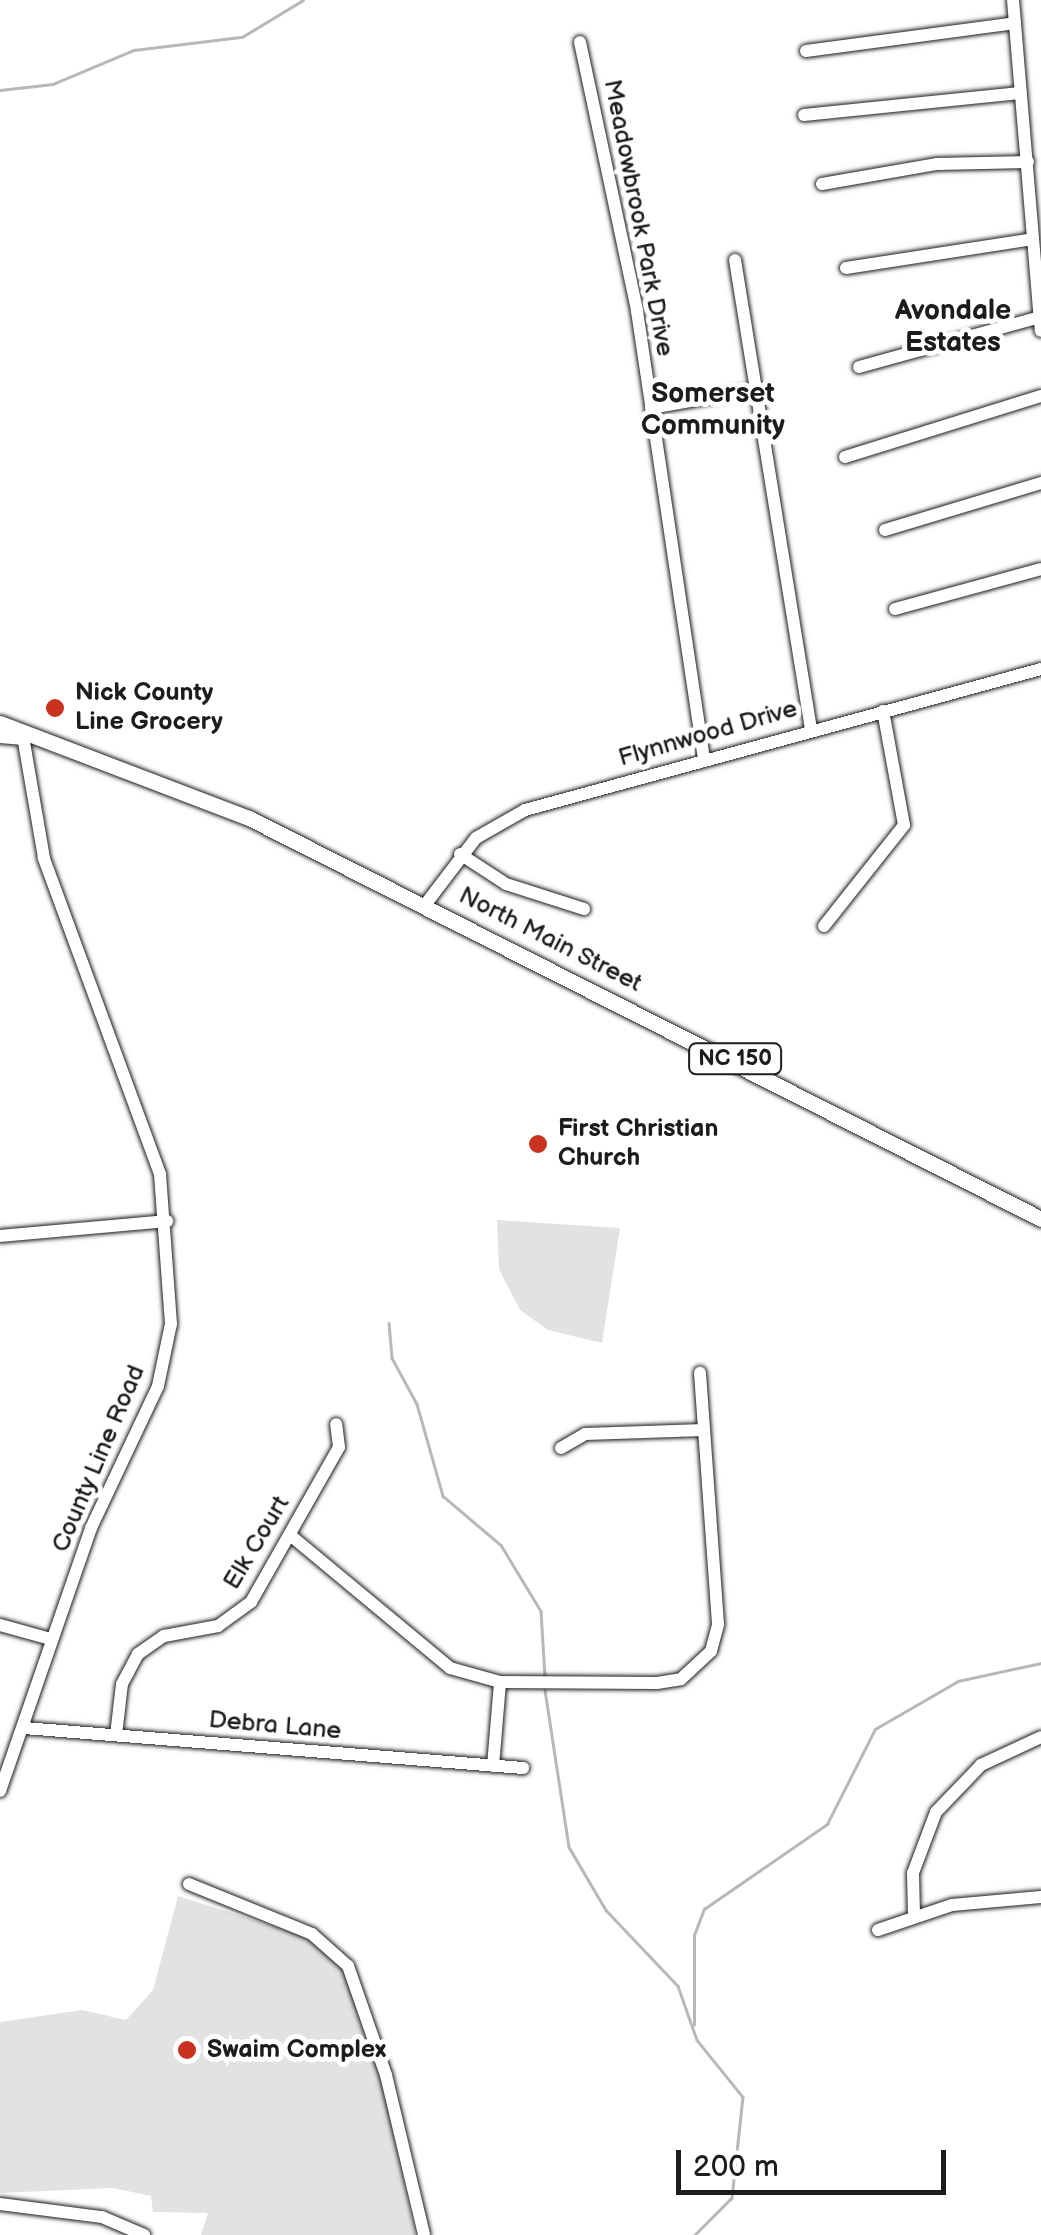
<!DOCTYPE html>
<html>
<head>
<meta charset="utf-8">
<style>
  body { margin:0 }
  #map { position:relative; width:1041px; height:2235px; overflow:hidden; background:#fff; font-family:"Balsamiq Sans",sans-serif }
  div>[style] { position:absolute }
  .green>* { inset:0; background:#e2e2e2 }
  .stream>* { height:2.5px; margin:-1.25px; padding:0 1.25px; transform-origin:1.25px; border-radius:1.25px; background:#b8b8b8 }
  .roads { filter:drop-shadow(0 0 2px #1c1c1c) drop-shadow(0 0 2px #1c1c1c) }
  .minor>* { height:12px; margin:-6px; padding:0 6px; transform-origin:6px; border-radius:6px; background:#fff }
  .major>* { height:15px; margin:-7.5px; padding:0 7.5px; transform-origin:7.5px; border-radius:7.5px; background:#fff }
  .dots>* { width:28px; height:28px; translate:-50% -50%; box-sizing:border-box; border:5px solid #fff; border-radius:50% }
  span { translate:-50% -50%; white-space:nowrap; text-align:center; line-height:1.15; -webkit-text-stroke:10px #fff; paint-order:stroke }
  .shield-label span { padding:2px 8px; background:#fff; border:2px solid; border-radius:8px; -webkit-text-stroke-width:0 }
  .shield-label { font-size:22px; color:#1c1c1c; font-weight:700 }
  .street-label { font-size:25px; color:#1c1c1c }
  .poi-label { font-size:25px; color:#1c1c1c; font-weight:700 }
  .left { translate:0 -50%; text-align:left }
  .neighbourhood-label { font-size:28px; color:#1c1c1c; font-weight:700 }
  .scale { position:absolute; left:676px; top:2150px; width:270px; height:45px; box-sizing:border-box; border:5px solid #1c1c1c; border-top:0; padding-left:12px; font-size:30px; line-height:35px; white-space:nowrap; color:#1c1c1c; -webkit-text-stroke:8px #fff; paint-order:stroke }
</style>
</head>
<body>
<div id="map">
  <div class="green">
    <div style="clip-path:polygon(497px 1220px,620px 1228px,602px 1343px,548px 1330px,520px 1310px,499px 1269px)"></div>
    <div style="clip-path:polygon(178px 1896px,313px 1939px,340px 1960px,382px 2079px,415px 2235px,201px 2235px,208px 2213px,153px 2212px,151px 2196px,113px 2188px,0 2193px,0 2022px,82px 2010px,126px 2020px,153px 1990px)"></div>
  </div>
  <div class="stream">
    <div style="left:0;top:90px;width:53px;rotate:-6.5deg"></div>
    <div style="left:53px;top:84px;width:88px;rotate:-22.8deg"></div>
    <div style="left:134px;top:50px;width:109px;rotate:-6.9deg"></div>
    <div style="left:242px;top:37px;width:71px;rotate:-31.2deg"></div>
    <div style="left:389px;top:1323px;width:35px;rotate:85deg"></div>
    <div style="left:392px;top:1358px;width:52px;rotate:61.5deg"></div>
    <div style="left:417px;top:1404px;width:96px;rotate:74.2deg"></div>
    <div style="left:443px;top:1496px;width:76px;rotate:40.2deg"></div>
    <div style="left:501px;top:1545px;width:77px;rotate:58.8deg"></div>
    <div style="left:541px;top:1611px;width:65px;rotate:86.5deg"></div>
    <div style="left:545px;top:1690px;width:159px;rotate:81.3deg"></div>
    <div style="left:569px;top:1847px;width:73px;rotate:59.6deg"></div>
    <div style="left:606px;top:1910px;width:105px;rotate:46.5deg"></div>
    <div style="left:678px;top:1986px;width:57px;rotate:70.6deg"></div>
    <div style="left:697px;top:2040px;width:73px;rotate:51.1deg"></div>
    <div style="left:743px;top:2097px;width:102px;rotate:96.2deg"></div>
    <div style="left:732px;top:2198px;width:52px;rotate:135deg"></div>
    <div style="left:694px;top:2025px;width:90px;rotate:-90deg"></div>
    <div style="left:694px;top:1935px;width:28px;rotate:-69deg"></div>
    <div style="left:704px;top:1909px;width:150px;rotate:-34.6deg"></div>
    <div style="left:827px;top:1824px;width:106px;rotate:-63.2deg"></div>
    <div style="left:875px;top:1729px;width:96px;rotate:-30deg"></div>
    <div style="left:958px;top:1681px;width:85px;rotate:-12.2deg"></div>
  </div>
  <div class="roads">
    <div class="minor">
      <div style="left:1013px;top:0;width:332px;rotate:85.2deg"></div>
      <div style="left:580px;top:42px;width:275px;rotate:78deg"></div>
      <div style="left:637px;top:311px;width:453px;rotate:81.5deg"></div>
      <div style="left:806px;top:51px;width:211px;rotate:-7.6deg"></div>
      <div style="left:804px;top:115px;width:217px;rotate:-5.8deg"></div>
      <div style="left:822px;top:184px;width:117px;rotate:-9.9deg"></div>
      <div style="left:937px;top:164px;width:91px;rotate:-1.3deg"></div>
      <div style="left:735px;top:260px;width:475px;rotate:80.8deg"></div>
      <div style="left:846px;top:268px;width:189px;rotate:-8.8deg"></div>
      <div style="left:859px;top:367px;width:188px;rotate:-15.4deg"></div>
      <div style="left:651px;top:408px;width:109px;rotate:-10.1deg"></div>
      <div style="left:845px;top:457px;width:205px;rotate:-17.3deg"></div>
      <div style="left:885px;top:530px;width:163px;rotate:-16.8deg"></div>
      <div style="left:895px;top:609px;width:151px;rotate:-15.3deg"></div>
      <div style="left:460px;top:854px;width:55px;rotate:33.1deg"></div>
      <div style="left:506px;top:884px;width:82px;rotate:17.8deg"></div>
      <div style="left:425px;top:905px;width:84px;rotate:-52.7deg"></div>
      <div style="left:476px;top:838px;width:56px;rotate:-29.7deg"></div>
      <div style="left:525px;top:810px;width:535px;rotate:-15.28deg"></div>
      <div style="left:824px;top:926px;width:129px;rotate:-51.6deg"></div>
      <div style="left:904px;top:825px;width:116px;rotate:-100.4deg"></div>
      <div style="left:0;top:1236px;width:168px;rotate:-5.1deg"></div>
      <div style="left:561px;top:1448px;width:28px;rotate:-30deg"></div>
      <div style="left:585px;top:1434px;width:119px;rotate:-1.9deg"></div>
      <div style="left:290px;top:1535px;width:208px;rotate:39.7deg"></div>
      <div style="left:450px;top:1668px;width:52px;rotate:15.6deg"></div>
      <div style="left:0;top:1625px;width:53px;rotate:15.4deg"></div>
      <div style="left:24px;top:1728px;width:501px;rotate:4.58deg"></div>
      <div style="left:116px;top:1735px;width:51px;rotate:-83.3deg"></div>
      <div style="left:122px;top:1684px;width:34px;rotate:-62deg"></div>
      <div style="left:138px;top:1654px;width:32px;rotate:-35deg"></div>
      <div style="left:164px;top:1636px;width:55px;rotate:-10.5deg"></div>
      <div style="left:218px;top:1626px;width:41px;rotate:-36deg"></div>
      <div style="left:251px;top:1602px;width:178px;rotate:-60.4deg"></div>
      <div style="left:339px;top:1447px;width:23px;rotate:-97deg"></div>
      <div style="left:493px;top:1766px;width:84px;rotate:-85.2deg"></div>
      <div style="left:500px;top:1682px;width:157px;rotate:0.4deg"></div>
      <div style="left:657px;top:1683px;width:24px;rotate:-9deg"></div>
      <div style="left:681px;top:1679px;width:41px;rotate:-43deg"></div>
      <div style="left:711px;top:1651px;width:28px;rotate:-75deg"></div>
      <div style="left:718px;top:1624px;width:252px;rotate:-94.1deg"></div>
      <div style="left:0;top:1791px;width:278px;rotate:-70.9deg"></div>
      <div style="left:91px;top:1528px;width:157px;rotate:-64.7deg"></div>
      <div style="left:158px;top:1386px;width:63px;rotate:-78.2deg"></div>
      <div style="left:171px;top:1324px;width:150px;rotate:-94.2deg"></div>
      <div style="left:160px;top:1174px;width:337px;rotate:-110.2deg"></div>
      <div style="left:44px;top:858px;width:123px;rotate:-99.8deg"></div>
      <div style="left:189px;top:1884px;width:133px;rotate:22.1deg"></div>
      <div style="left:312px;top:1934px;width:48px;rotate:41.6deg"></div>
      <div style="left:348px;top:1966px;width:115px;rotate:70.8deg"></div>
      <div style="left:386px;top:2075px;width:164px;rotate:76.6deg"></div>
      <div style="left:914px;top:1915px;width:42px;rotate:-91.4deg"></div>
      <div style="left:913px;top:1873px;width:65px;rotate:-69.3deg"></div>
      <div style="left:936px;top:1812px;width:65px;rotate:-46.2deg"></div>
      <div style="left:981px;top:1765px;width:66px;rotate:-25deg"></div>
      <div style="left:878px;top:1930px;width:78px;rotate:-18.7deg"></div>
      <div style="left:952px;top:1905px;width:89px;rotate:-5.1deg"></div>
      <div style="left:0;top:2204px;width:103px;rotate:7.3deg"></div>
      <div style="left:102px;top:2217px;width:46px;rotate:23.2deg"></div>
    </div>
    <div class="major">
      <div style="left:0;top:723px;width:267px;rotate:20.9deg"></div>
      <div style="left:249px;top:818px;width:888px;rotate:26.85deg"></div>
      <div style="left:0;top:735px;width:23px;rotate:5deg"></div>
    </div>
  </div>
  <div class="dots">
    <div style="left:55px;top:708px;background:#c8321e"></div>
    <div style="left:538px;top:1144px;background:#c8321e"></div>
    <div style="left:187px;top:2050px;background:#c8321e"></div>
  </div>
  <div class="shield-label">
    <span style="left:735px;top:1059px">NC 150</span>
  </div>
  <div class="street-label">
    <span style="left:638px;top:218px;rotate:79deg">Meadowbrook Park Drive</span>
    <span style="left:708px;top:734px;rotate:-16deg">Flynnwood Drive</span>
    <span style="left:550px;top:940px;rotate:27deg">North Main Street</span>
    <span style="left:99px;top:1459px;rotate:-67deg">County Line Road</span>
    <span style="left:257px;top:1543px;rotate:-59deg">Elk Court</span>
    <span style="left:275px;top:1726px;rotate:5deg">Debra Lane</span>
  </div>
  <div class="poi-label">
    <span class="left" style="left:75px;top:708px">Nick County<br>Line Grocery</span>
    <span class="left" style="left:558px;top:1144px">First Christian<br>Church</span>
    <span class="left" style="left:207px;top:2050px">Swaim Complex</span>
  </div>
  <div class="neighbourhood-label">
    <span style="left:953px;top:327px">Avondale<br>Estates</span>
    <span style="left:713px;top:410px">Somerset<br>Community</span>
  </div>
  <div class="scale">200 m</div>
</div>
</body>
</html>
